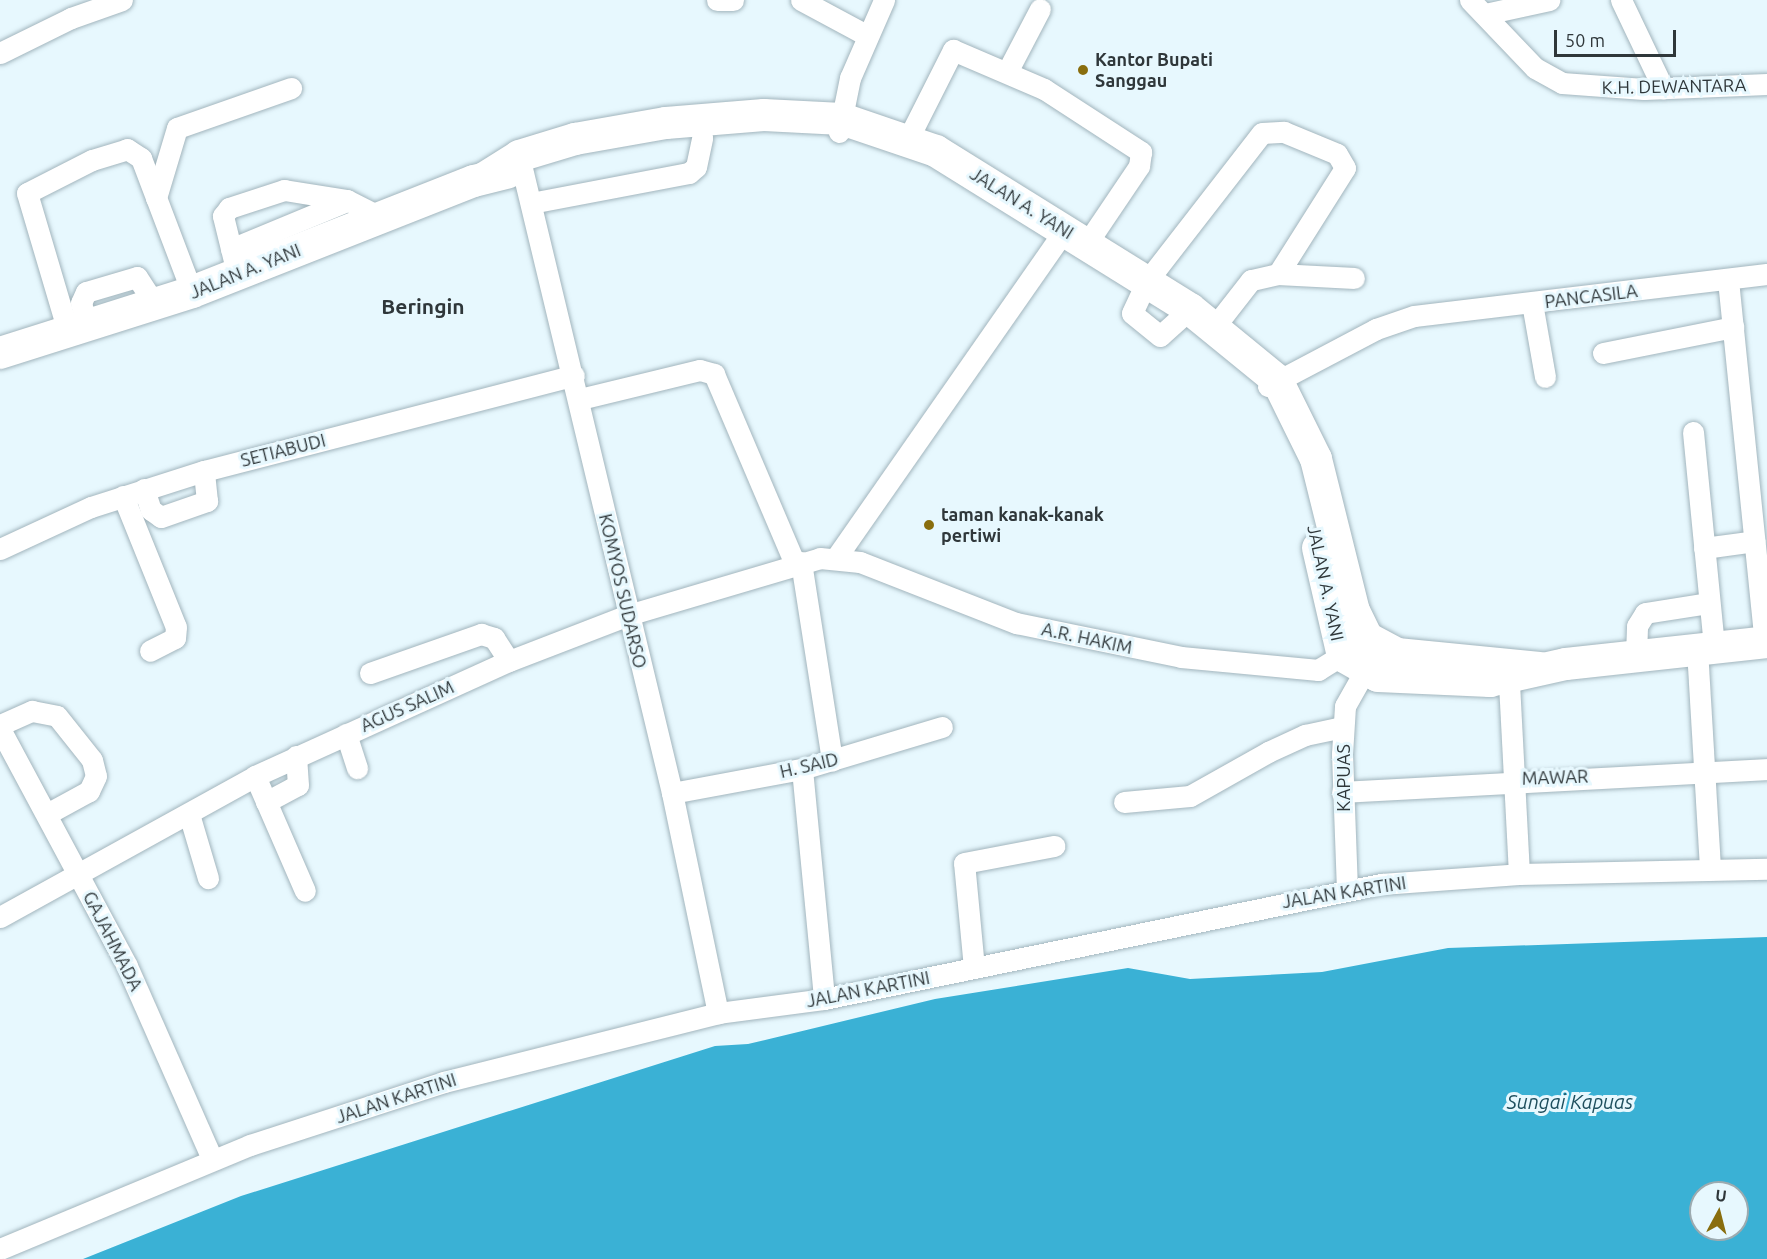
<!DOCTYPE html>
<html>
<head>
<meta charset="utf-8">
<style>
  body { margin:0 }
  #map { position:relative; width:1767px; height:1259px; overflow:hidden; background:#e7f8fe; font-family:Ubuntu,sans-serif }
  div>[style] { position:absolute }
  .water>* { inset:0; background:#3ab1d5 }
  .roads { filter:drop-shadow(0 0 2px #a2b5bd) drop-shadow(0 0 2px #a2b5bd) }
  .minor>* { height:21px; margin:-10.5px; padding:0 10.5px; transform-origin:10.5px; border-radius:10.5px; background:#fff }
  .highway>* { height:32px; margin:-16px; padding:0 16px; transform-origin:16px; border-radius:16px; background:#fff }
  .dots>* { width:16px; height:16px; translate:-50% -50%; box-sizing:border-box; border:3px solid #e7f8fe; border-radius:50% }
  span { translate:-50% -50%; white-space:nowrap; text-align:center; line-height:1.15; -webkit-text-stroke:6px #e7f8fe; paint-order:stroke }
  .poi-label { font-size:18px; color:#2f373a; font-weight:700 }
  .left { translate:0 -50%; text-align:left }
  .street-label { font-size:18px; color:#2f373a }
  .water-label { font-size:20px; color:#1e4f5e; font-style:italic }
  .quarter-label { font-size:21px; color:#2f373a; font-weight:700 }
  .north { position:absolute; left:1689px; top:1181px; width:60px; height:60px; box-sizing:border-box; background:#e7f8fe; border:2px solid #9dabb0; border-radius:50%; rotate:7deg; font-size:16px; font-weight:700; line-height:24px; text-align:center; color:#2f373a }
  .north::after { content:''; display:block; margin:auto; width:21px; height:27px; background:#896e0e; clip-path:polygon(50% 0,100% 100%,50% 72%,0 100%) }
  .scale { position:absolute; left:1554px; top:30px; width:122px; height:27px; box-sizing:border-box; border:3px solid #2f373a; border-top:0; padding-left:8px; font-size:18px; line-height:21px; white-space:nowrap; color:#2f373a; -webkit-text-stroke:4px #e7f8fe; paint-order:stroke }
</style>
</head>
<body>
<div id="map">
  <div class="water">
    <div style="clip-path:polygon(evenodd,1767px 937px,1767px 1259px,83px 1259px,241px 1196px,715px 1046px,748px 1044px,935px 999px,1128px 968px,1190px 979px,1322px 972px,1448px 948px,1767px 937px,1701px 1193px,1737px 1193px,1737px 1229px,1701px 1229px,1701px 1193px)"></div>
  </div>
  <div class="roads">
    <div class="minor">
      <div style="left:717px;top:0;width:16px"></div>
      <div style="left:801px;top:0;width:74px;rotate:28.3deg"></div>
      <div style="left:1470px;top:0;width:94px;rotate:46.3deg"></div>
      <div style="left:1535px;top:68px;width:31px;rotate:29deg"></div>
      <div style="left:1562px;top:83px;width:82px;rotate:4.2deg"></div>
      <div style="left:1644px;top:89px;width:123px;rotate:-2.3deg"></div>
      <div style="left:1621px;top:0;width:98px;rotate:64.5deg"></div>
      <div style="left:1485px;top:14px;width:66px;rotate:-12.3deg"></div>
      <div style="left:0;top:53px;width:79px;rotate:-26.2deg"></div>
      <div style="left:71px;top:18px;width:54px;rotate:-19.4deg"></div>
      <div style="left:1007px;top:72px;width:71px;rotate:-62.4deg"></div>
      <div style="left:839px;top:132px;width:55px;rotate:-78.5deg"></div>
      <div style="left:850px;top:78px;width:85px;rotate:-66.4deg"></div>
      <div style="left:908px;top:139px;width:100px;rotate:-63.2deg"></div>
      <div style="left:953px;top:50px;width:99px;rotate:23.2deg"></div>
      <div style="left:1044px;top:89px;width:116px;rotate:33deg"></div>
      <div style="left:1141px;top:152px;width:14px;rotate:98deg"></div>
      <div style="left:1139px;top:166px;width:93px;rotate:124deg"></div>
      <div style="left:519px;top:156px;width:655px;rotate:76.49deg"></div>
      <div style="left:672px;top:793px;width:225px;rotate:78.2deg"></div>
      <div style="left:156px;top:198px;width:73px;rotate:-73.3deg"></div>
      <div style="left:177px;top:128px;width:121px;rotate:-19.3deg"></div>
      <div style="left:531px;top:203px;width:161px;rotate:-10.8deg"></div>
      <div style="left:689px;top:173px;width:9px;rotate:-41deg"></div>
      <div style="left:696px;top:167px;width:30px;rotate:-78deg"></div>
      <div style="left:231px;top:249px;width:126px;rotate:-22.5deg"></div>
      <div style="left:237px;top:273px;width:59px;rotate:-103.8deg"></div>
      <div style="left:223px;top:216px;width:10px;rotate:-53deg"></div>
      <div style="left:229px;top:208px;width:58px;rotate:-18.1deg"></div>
      <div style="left:284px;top:190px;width:64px;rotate:9deg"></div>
      <div style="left:347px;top:200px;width:37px;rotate:27deg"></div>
      <div style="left:1278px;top:274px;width:76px;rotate:3deg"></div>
      <div style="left:1728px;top:280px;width:365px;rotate:84.2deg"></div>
      <div style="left:1532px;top:303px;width:75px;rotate:80deg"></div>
      <div style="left:1190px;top:309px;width:40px;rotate:138deg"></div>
      <div style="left:1160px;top:336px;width:36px;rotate:-141deg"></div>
      <div style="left:1132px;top:313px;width:35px;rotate:-65deg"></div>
      <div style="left:1147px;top:281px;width:187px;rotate:-52.2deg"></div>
      <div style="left:1262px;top:133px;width:22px;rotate:-3deg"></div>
      <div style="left:1284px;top:132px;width:57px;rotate:22.5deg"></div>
      <div style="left:1337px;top:154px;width:16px;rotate:60deg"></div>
      <div style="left:1345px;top:168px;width:125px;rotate:122.3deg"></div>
      <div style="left:1278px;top:274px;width:28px;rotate:167deg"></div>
      <div style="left:1251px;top:280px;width:58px;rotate:128deg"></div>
      <div style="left:88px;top:329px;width:27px;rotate:-105deg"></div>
      <div style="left:81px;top:303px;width:12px;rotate:-66deg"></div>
      <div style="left:86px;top:292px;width:53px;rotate:-16.4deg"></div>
      <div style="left:137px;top:277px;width:33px;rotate:57deg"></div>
      <div style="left:69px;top:335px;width:148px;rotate:-106.5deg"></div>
      <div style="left:27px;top:193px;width:73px;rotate:-26.9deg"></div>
      <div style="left:92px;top:160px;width:37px;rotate:-17deg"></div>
      <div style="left:127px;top:149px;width:17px;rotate:33deg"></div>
      <div style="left:141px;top:158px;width:143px;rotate:69.2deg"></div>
      <div style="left:1603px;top:353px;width:133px;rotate:-11.3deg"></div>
      <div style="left:1268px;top:386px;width:122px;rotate:-27.8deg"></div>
      <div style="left:1376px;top:329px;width:40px;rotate:-18.9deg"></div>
      <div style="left:1414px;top:316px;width:355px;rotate:-6.8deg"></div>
      <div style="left:580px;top:399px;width:123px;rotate:-13.6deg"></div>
      <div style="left:700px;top:370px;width:15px;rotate:16deg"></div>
      <div style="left:714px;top:374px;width:207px;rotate:66.9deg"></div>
      <div style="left:1693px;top:432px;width:217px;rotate:84.4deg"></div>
      <div style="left:144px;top:489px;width:22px;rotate:72deg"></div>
      <div style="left:151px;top:510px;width:12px;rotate:35deg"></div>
      <div style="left:161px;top:517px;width:49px;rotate:-19.2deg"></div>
      <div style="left:207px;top:501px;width:30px;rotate:-96deg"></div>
      <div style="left:123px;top:496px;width:141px;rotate:68deg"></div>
      <div style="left:176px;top:627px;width:11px;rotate:95deg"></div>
      <div style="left:175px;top:638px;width:28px;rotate:153deg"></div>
      <div style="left:1704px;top:548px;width:51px;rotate:-7.8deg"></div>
      <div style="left:0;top:549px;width:100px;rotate:-24.8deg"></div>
      <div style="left:91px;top:507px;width:119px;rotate:-17.7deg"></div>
      <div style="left:204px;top:471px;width:382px;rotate:-14.5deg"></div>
      <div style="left:838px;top:555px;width:396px;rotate:-55.1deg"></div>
      <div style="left:801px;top:562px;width:201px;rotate:81.1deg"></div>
      <div style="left:1697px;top:649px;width:221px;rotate:86.6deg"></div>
      <div style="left:1636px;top:656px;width:30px;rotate:-88deg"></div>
      <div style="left:1637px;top:626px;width:15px;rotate:-58deg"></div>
      <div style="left:1645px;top:613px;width:65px;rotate:-8.9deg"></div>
      <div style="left:1508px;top:664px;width:210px;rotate:87deg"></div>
      <div style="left:370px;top:673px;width:118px;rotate:-19.4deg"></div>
      <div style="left:481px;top:634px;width:14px;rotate:17deg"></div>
      <div style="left:494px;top:638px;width:27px;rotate:57deg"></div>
      <div style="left:0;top:725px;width:35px;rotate:-24deg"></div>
      <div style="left:32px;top:711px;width:25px;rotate:11deg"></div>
      <div style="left:57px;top:716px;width:56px;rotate:51.5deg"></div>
      <div style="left:92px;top:760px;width:16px;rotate:76deg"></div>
      <div style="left:96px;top:776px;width:17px;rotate:115deg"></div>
      <div style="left:89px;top:791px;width:48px;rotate:151.3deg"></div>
      <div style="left:0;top:729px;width:269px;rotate:61.8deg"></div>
      <div style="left:127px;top:966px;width:211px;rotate:66.2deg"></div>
      <div style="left:346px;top:734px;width:36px;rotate:72deg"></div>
      <div style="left:802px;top:769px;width:231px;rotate:84.5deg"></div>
      <div style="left:255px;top:776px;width:125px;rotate:66.5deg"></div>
      <div style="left:1342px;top:792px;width:426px;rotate:-3.1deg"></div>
      <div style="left:672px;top:793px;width:132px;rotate:-10.5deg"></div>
      <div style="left:802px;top:769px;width:146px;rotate:-16.7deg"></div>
      <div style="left:266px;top:802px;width:36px;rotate:-28deg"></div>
      <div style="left:298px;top:785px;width:29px;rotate:-94deg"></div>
      <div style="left:1124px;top:802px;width:66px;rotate:-5.2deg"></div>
      <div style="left:1190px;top:796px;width:90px;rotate:-29.4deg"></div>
      <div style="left:1268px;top:752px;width:41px;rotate:-24.7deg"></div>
      <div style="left:1305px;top:735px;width:39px;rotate:-12deg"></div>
      <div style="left:189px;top:814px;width:67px;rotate:73.5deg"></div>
      <div style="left:1347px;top:890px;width:136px;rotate:-92.1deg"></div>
      <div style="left:1342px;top:754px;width:48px;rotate:-86.4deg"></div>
      <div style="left:1345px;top:706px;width:55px;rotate:-60.6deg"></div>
      <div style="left:0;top:917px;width:291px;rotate:-28.9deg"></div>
      <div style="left:255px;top:776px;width:279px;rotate:-24.4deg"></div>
      <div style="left:509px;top:661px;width:128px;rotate:-21.1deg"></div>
      <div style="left:628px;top:615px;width:200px;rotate:-16.5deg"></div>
      <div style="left:820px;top:558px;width:40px;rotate:5.7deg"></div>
      <div style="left:860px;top:562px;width:168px;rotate:21.4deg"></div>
      <div style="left:1016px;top:623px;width:168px;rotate:11.6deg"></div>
      <div style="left:1181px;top:657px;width:138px;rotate:5.4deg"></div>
      <div style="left:1318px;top:670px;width:40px;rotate:-32deg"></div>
      <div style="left:974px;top:968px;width:105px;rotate:-95.4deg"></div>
      <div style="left:964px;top:863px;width:92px;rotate:-10.7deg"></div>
      <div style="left:0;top:1249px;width:271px;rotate:-22.6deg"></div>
      <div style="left:250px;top:1145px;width:204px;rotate:-18deg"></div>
      <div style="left:444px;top:1082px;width:283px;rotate:-14.1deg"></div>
      <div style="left:718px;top:1013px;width:107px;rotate:-7.5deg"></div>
      <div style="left:824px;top:999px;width:569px;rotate:-11.67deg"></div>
      <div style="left:1381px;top:884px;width:138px;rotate:-4.1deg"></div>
      <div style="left:1519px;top:874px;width:248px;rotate:-1.2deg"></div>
    </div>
    <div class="highway">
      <div style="left:486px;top:177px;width:39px;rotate:-32deg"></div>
      <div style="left:519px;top:156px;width:59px;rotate:-16.9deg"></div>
      <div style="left:575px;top:139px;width:92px;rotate:-10deg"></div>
      <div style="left:666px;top:123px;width:98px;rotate:-4.7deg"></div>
      <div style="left:764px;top:115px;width:78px;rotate:2.9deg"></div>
      <div style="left:842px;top:119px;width:99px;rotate:18.8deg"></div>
      <div style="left:936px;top:151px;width:299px;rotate:31.9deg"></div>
      <div style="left:1190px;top:309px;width:112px;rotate:39.2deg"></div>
      <div style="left:1277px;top:380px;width:88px;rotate:63.7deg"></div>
      <div style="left:1316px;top:459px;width:157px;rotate:76deg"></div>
      <div style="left:1354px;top:611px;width:30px;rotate:64deg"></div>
      <div style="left:1367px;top:638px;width:34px;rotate:28deg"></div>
      <div style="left:1397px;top:654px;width:143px;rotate:5.6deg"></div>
      <div style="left:0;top:353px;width:201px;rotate:-17.6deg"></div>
      <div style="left:192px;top:292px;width:303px;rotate:-21.5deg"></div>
      <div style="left:474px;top:181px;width:34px;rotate:-14deg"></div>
      <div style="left:1318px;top:548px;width:111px;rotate:77deg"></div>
      <div style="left:1343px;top:656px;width:40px;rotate:29.7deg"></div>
      <div style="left:1378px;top:676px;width:112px;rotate:2.6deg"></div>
      <div style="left:1490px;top:681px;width:78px;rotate:-12.6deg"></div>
      <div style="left:1566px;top:664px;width:202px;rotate:-6.2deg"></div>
    </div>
  </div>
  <div class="dots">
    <div style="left:1083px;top:70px;background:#896e0e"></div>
    <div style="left:929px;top:525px;background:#896e0e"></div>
  </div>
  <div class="poi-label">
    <span class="left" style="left:1095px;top:70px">Kantor Bupati<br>Sanggau</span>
    <span class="left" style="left:941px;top:525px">taman kanak-kanak<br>pertiwi</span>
  </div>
  <div class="street-label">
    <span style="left:1674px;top:86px;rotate:-1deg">K.H. DEWANTARA</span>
    <span style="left:1022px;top:203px;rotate:32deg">JALAN A. YANI</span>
    <span style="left:245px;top:271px;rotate:-22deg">JALAN A. YANI</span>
    <span style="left:1591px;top:296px;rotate:-7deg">PANCASILA</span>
    <span style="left:283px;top:450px;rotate:-14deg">SETIABUDI</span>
    <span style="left:1326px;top:583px;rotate:78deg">JALAN A. YANI</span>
    <span style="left:623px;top:591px;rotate:77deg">KOMYOS SUDARSO</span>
    <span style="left:1087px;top:638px;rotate:12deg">A.R. HAKIM</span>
    <span style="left:407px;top:706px;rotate:-24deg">AGUS SALIM</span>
    <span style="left:809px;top:765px;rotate:-13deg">H. SAID</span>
    <span style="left:1555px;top:777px;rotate:-2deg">MAWAR</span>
    <span style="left:1343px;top:778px;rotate:-90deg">KAPUAS</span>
    <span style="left:1344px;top:892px;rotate:-9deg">JALAN KARTINI</span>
    <span style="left:113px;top:941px;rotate:63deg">GAJAHMADA</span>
    <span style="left:868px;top:989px;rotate:-11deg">JALAN KARTINI</span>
    <span style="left:396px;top:1098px;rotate:-18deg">JALAN KARTINI</span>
  </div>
  <div class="water-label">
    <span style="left:1570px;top:1101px">Sungai Kapuas</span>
  </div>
  <div class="quarter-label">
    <span style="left:423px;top:306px">Beringin</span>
  </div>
  <div class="north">U</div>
  <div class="scale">50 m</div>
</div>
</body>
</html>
